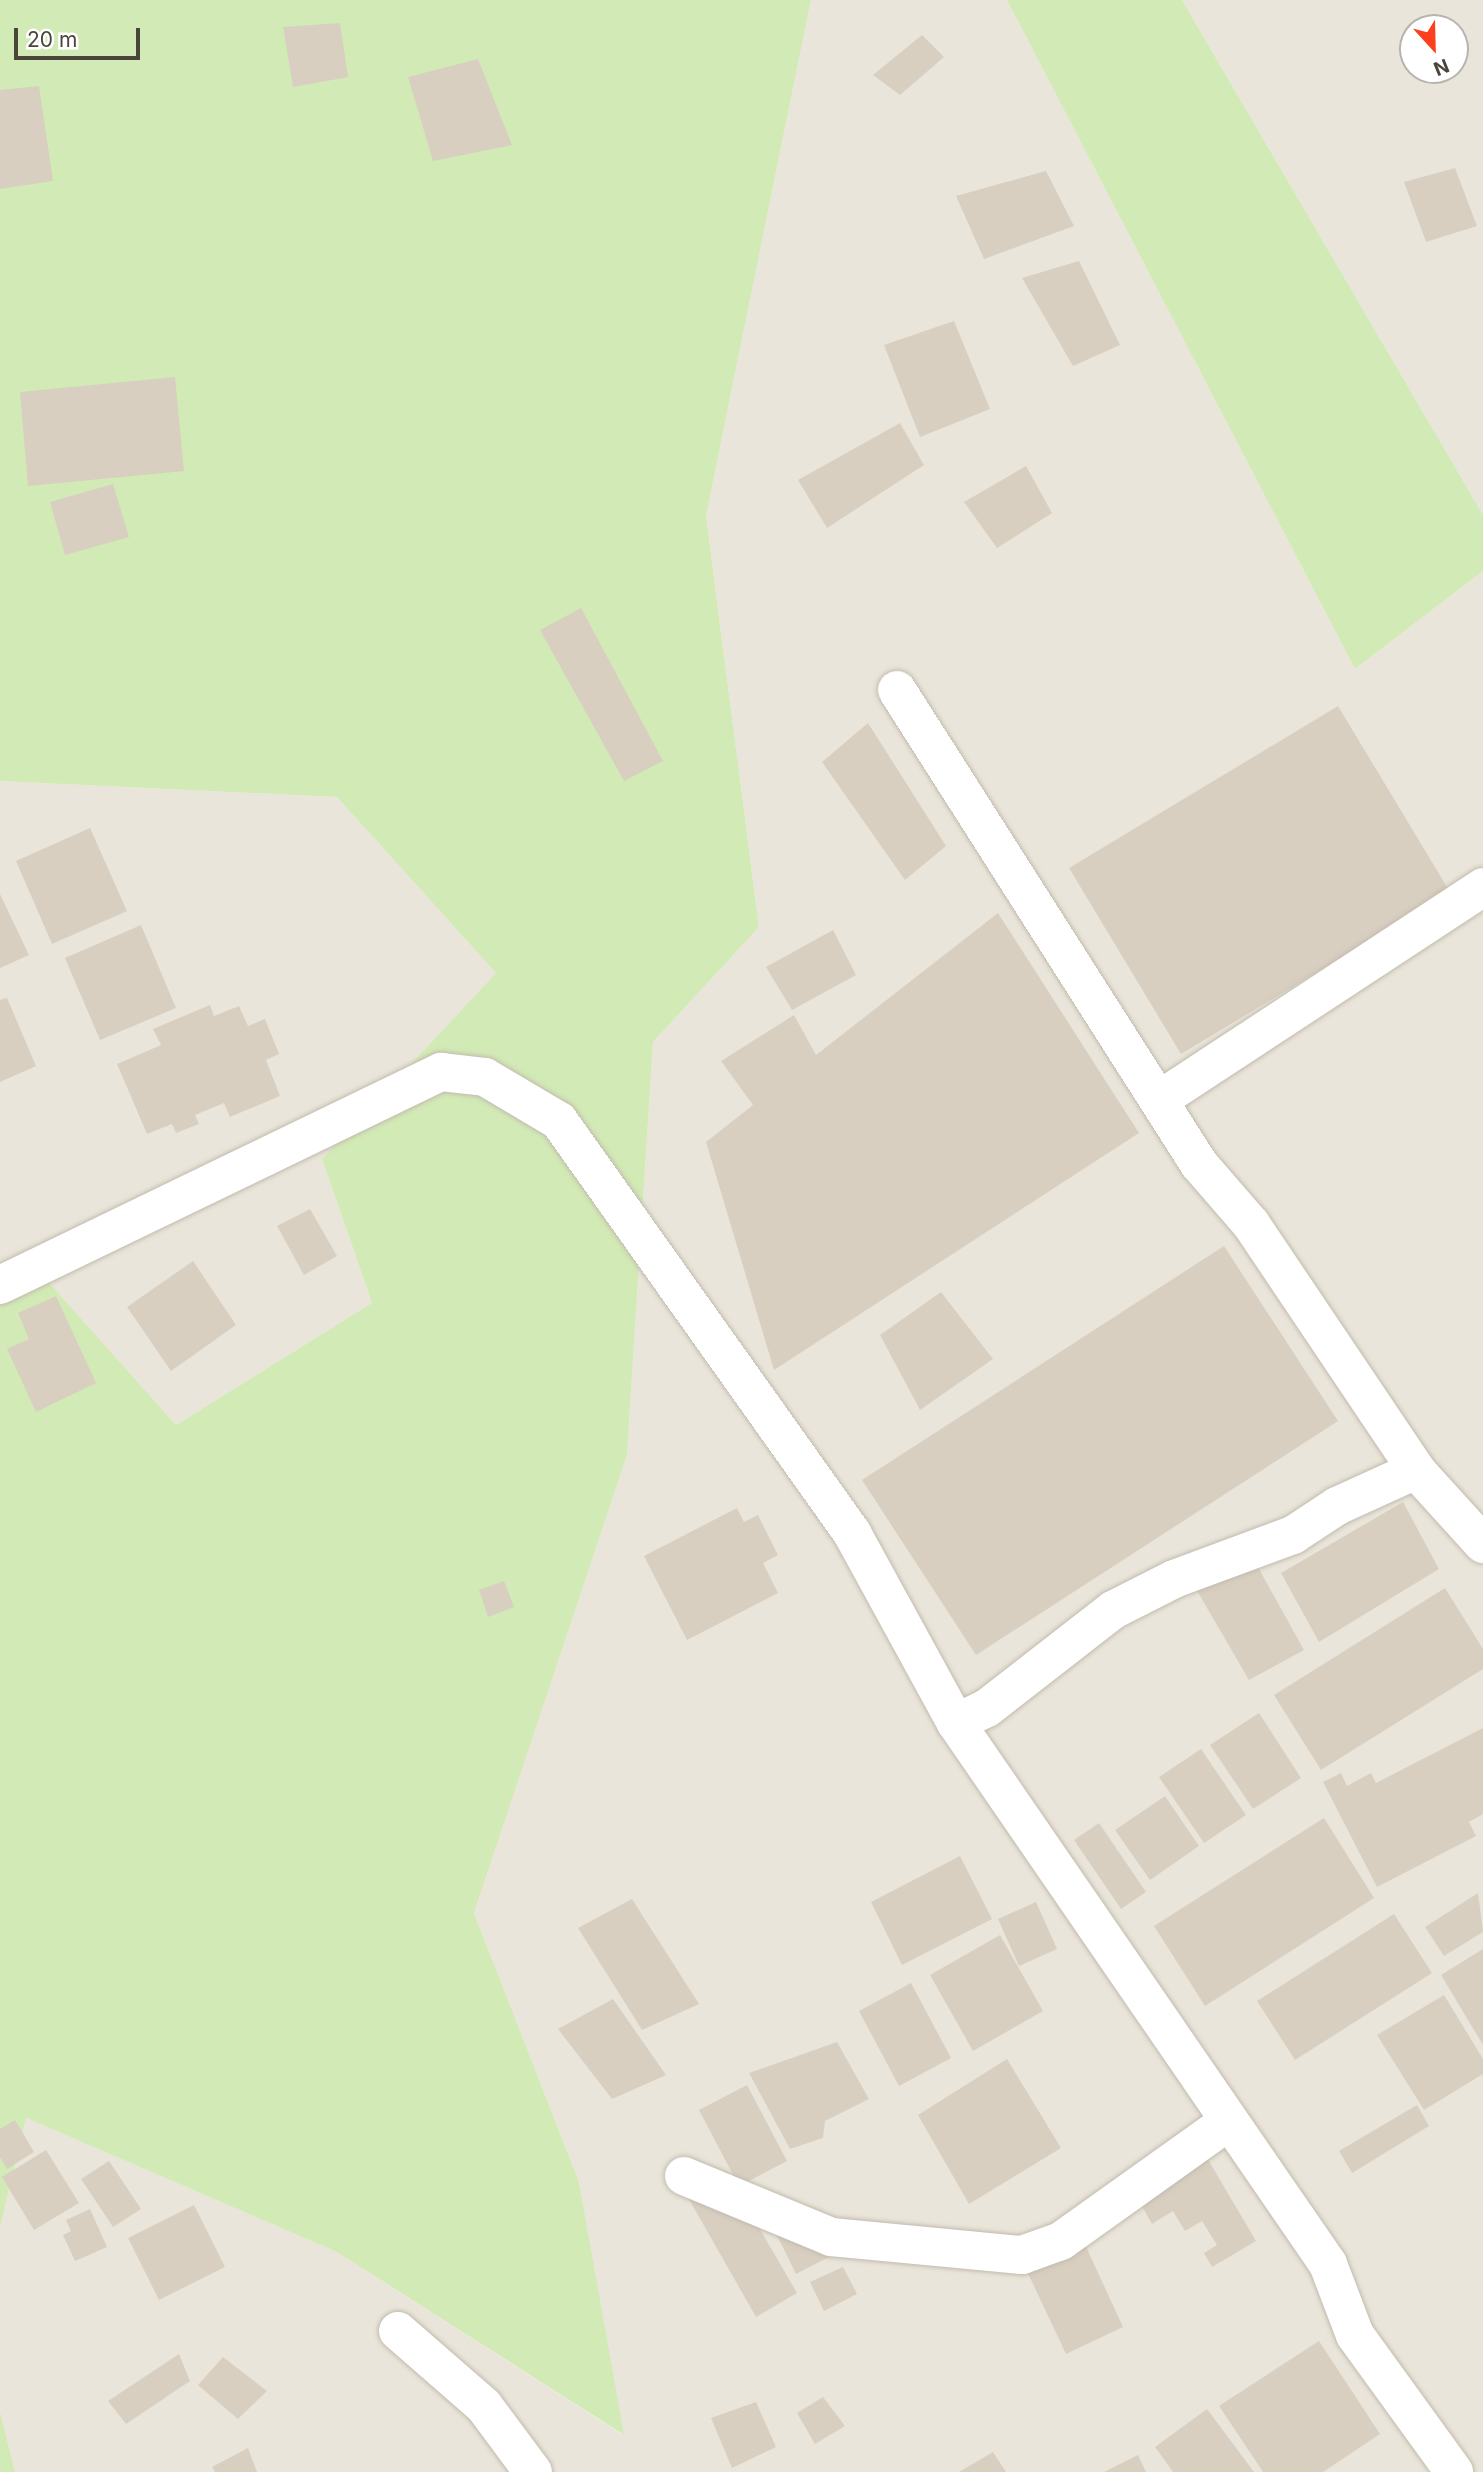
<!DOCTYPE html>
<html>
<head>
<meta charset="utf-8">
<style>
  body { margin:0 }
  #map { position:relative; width:1483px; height:2472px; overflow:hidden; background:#f6f3ec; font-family:Inter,sans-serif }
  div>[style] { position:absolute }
  .residential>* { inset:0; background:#eae5da }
  .green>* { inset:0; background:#d2eab5 }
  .building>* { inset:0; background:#d8cfc1 }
  .roads { filter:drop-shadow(0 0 2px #c2bbae) drop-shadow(0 0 2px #c2bbae) }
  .minor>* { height:38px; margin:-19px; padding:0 19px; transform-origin:19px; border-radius:19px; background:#fff }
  span { translate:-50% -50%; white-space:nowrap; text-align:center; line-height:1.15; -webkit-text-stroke:5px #fff; paint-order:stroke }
  .north { position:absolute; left:1399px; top:14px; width:70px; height:70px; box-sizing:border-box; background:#fff; border:2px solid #b7b4b0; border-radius:50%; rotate:158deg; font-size:19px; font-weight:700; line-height:28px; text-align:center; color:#4b4439 }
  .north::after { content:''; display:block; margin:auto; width:24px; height:32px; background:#fc3f1d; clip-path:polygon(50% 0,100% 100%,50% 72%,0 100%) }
  .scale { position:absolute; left:14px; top:28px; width:126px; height:32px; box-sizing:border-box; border:4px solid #4b4439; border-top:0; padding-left:9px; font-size:21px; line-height:24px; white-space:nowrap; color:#4b4439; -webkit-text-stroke:5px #fff; paint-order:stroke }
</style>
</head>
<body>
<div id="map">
  <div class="residential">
    <div style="clip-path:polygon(811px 0,1007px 0,1355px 669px,1483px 571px,1483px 2472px,15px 2472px,0 2411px,0 2228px,26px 2118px,337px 2252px,623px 2435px,579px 2182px,474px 1913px,627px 1455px,653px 1042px,759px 927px,706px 516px)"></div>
    <div style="clip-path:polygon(evenodd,1182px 0,1483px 0,1483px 515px,1182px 0,1413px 28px,1455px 28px,1455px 70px,1413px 70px,1413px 28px)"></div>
    <div style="clip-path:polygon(0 781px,337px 797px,496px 973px,322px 1159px,372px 1303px,176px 1425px,43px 1276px,0 1299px)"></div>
  </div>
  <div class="green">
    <div style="clip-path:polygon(0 0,811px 0,706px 516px,759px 927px,653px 1042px,627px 1455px,474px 1913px,579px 2182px,624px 2435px,337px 2252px,26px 2118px,0 2228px,0 1299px,43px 1276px,176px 1425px,372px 1303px,322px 1159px,496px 973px,337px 797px,0 781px)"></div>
    <div style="clip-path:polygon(1007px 0,1182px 0,1483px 515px,1483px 571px,1355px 669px)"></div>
    <div style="clip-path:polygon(0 2411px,15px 2472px,0 2472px)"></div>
  </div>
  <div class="building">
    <div style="clip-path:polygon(340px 23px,348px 77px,293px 87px,283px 27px)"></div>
    <div style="clip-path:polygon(922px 35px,944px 57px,900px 95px,873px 75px)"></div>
    <div style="clip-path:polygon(478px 59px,512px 145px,433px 161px,408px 77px)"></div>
    <div style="clip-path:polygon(39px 86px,53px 181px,0 189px,0 90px)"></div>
    <div style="clip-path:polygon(1455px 168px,1477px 226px,1426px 242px,1404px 182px)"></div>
    <div style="clip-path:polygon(1046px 171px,1074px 226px,984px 259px,956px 196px)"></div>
    <div style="clip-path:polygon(1079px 261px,1120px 345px,1073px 366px,1022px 278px)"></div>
    <div style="clip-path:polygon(954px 321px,990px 409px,920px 437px,884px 345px)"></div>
    <div style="clip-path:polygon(175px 377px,184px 471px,28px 486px,20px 392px)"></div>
    <div style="clip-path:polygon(900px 423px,924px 465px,827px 528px,798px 480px)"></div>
    <div style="clip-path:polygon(1026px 466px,1052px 513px,997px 548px,964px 502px)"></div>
    <div style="clip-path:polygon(113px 484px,129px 537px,65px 555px,50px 502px)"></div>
    <div style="clip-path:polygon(581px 608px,663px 761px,624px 781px,540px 630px)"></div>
    <div style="clip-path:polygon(1338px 706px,1450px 892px,1181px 1054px,1069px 868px)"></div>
    <div style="clip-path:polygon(868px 723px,946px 846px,905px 880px,822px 762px)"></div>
    <div style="clip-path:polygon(90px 828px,127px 911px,52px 944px,16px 861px)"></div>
    <div style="clip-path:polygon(0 894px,29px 955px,0 968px)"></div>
    <div style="clip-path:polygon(998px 913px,1139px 1133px,774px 1370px,706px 1142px,753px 1105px,721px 1061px,794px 1015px,816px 1055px)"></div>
    <div style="clip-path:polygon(141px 925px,176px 1008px,100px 1040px,65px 958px)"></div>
    <div style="clip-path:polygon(833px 930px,856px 975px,792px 1010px,766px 967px)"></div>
    <div style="clip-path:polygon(7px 998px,36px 1066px,0 1082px,0 1000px)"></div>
    <div style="clip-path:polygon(210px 1005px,214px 1016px,239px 1006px,248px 1026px,265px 1019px,279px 1054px,266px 1060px,280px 1096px,230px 1117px,224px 1103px,195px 1115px,199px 1124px,176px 1133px,172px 1124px,147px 1134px,117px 1064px,161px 1045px,153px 1029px)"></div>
    <div style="clip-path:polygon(310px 1209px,337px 1256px,304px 1275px,277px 1226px)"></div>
    <div style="clip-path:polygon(1224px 1246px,1338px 1421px,976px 1655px,862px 1480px)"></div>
    <div style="clip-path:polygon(193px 1261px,236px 1325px,171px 1371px,127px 1307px)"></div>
    <div style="clip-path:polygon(941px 1292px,993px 1359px,920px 1410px,880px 1335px)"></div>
    <div style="clip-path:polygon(56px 1296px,96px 1383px,36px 1412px,7px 1349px,29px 1339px,18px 1313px)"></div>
    <div style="clip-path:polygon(1403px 1502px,1439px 1569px,1319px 1642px,1281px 1573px)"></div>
    <div style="clip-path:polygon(737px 1508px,744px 1522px,758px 1515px,778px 1555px,763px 1563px,778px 1593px,687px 1640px,644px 1556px)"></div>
    <div style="clip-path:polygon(1254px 1560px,1304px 1650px,1249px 1680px,1196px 1589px)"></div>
    <div style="clip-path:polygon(504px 1581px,514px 1607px,488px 1617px,479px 1590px)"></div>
    <div style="clip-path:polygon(1445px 1588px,1483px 1649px,1483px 1669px,1321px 1770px,1274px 1695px)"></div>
    <div style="clip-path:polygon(1259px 1713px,1301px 1778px,1253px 1809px,1210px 1745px)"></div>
    <div style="clip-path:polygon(1483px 1728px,1483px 1814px,1469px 1822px,1476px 1836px,1377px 1887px,1323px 1782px,1341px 1773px,1347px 1786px,1371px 1773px,1376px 1783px)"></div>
    <div style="clip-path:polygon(1201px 1749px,1246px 1815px,1204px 1843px,1159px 1777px)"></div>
    <div style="clip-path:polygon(1165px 1796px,1199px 1846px,1150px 1880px,1115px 1830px)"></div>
    <div style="clip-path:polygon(1324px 1818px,1374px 1898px,1205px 2006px,1154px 1926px)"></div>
    <div style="clip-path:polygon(1099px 1823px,1146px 1892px,1121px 1909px,1074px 1840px)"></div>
    <div style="clip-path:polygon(960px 1856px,992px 1919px,902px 1965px,871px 1902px)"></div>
    <div style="clip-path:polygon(1478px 1893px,1483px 1932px,1444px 1956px,1425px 1927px)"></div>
    <div style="clip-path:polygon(632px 1899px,699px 2004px,642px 2030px,578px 1928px)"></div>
    <div style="clip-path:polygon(1036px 1902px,1057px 1949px,1019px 1966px,998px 1919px)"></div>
    <div style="clip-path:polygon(1394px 1914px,1432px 1973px,1295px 2060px,1257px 2001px)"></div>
    <div style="clip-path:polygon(1000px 1935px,1043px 2011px,973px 2051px,930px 1975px)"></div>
    <div style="clip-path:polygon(1483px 1949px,1483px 2045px,1441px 1975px)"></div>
    <div style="clip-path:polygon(911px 1983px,951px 2058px,899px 2086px,859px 2011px)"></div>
    <div style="clip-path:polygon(1444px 1995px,1483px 2059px,1483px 2074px,1424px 2110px,1377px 2035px)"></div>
    <div style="clip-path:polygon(613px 1999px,666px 2075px,612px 2099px,558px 2029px)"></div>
    <div style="clip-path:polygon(837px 2042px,869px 2099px,825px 2121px,823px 2138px,790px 2149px,749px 2073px)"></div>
    <div style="clip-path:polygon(1007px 2059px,1061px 2148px,969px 2204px,918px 2115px)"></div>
    <div style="clip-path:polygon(747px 2085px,787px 2161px,739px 2186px,699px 2110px)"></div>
    <div style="clip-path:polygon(1417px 2105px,1429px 2126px,1352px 2173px,1339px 2151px)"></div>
    <div style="clip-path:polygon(15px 2120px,34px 2152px,7px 2169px,0 2157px,0 2129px)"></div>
    <div style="clip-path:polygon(46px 2150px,79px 2203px,34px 2230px,2px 2177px)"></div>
    <div style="clip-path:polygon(1203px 2151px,1256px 2241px,1212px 2267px,1204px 2253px,1217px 2245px,1202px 2221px,1185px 2231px,1173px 2211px,1152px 2224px,1133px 2191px)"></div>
    <div style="clip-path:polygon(109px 2161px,141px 2209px,113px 2227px,81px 2179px)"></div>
    <div style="clip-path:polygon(726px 2171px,797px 2293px,756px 2317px,686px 2194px)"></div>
    <div style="clip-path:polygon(800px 2204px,829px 2257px,796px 2274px,769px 2219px)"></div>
    <div style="clip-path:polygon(194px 2205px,225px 2267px,159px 2300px,128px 2238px)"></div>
    <div style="clip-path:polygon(90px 2209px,107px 2247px,75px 2261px,63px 2235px,71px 2231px,66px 2220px)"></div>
    <div style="clip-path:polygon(1082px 2238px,1123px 2327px,1066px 2354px,1024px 2265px)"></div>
    <div style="clip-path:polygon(843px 2267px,857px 2294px,824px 2311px,810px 2282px)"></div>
    <div style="clip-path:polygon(1319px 2341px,1380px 2434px,1323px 2472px,1263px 2472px,1219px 2406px)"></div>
    <div style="clip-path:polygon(179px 2354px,190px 2381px,126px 2424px,108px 2401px)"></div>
    <div style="clip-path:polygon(223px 2357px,267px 2391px,238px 2419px,198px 2385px)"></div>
    <div style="clip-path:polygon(823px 2397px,845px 2426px,815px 2444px,797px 2413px)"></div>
    <div style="clip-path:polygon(756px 2402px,776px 2447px,732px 2468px,711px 2418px)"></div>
    <div style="clip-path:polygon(1207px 2409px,1254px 2472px,1173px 2472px,1155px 2447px)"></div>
    <div style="clip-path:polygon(248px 2448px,257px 2472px,215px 2472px,212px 2467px)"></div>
    <div style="clip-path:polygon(993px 2452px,1006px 2472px,959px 2472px)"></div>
    <div style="clip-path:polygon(1138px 2455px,1146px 2472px,1104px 2472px)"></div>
  </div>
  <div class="roads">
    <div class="minor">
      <div style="left:897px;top:690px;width:562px;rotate:57.5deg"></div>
      <div style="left:1199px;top:1164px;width:79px;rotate:49.1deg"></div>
      <div style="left:1251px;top:1224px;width:296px;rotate:56.1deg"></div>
      <div style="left:1416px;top:1470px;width:100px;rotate:47.8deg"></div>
      <div style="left:1159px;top:1100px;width:388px;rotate:-33.3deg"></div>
      <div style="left:0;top:1285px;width:490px;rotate:-25.8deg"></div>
      <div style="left:441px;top:1072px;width:44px;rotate:6.5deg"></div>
      <div style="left:485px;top:1077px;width:86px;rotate:30.7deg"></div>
      <div style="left:559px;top:1121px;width:506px;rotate:54.58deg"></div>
      <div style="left:852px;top:1533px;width:217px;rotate:61.3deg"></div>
      <div style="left:956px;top:1723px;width:657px;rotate:55.49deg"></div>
      <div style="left:1328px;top:2264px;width:76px;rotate:69.2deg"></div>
      <div style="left:1355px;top:2335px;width:169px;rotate:54.1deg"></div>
      <div style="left:956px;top:1723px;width:34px;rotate:-26deg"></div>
      <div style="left:987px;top:1708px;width:160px;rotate:-37.9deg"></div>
      <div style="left:1113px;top:1610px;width:68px;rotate:-26.9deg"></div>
      <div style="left:1174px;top:1579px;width:127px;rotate:-20.3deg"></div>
      <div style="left:1293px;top:1535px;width:53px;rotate:-33.4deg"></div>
      <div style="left:1337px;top:1506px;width:87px;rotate:-24.5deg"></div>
      <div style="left:684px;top:2176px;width:159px;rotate:22.5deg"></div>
      <div style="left:831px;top:2237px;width:192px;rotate:5.4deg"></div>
      <div style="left:1022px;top:2255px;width:41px;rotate:-19.7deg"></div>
      <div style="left:1061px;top:2241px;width:206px;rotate:-35.5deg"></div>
      <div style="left:398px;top:2331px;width:114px;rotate:41.1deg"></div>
      <div style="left:484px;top:2406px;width:82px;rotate:53.4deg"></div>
    </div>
  </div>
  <div class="north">N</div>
  <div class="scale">20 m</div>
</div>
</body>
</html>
